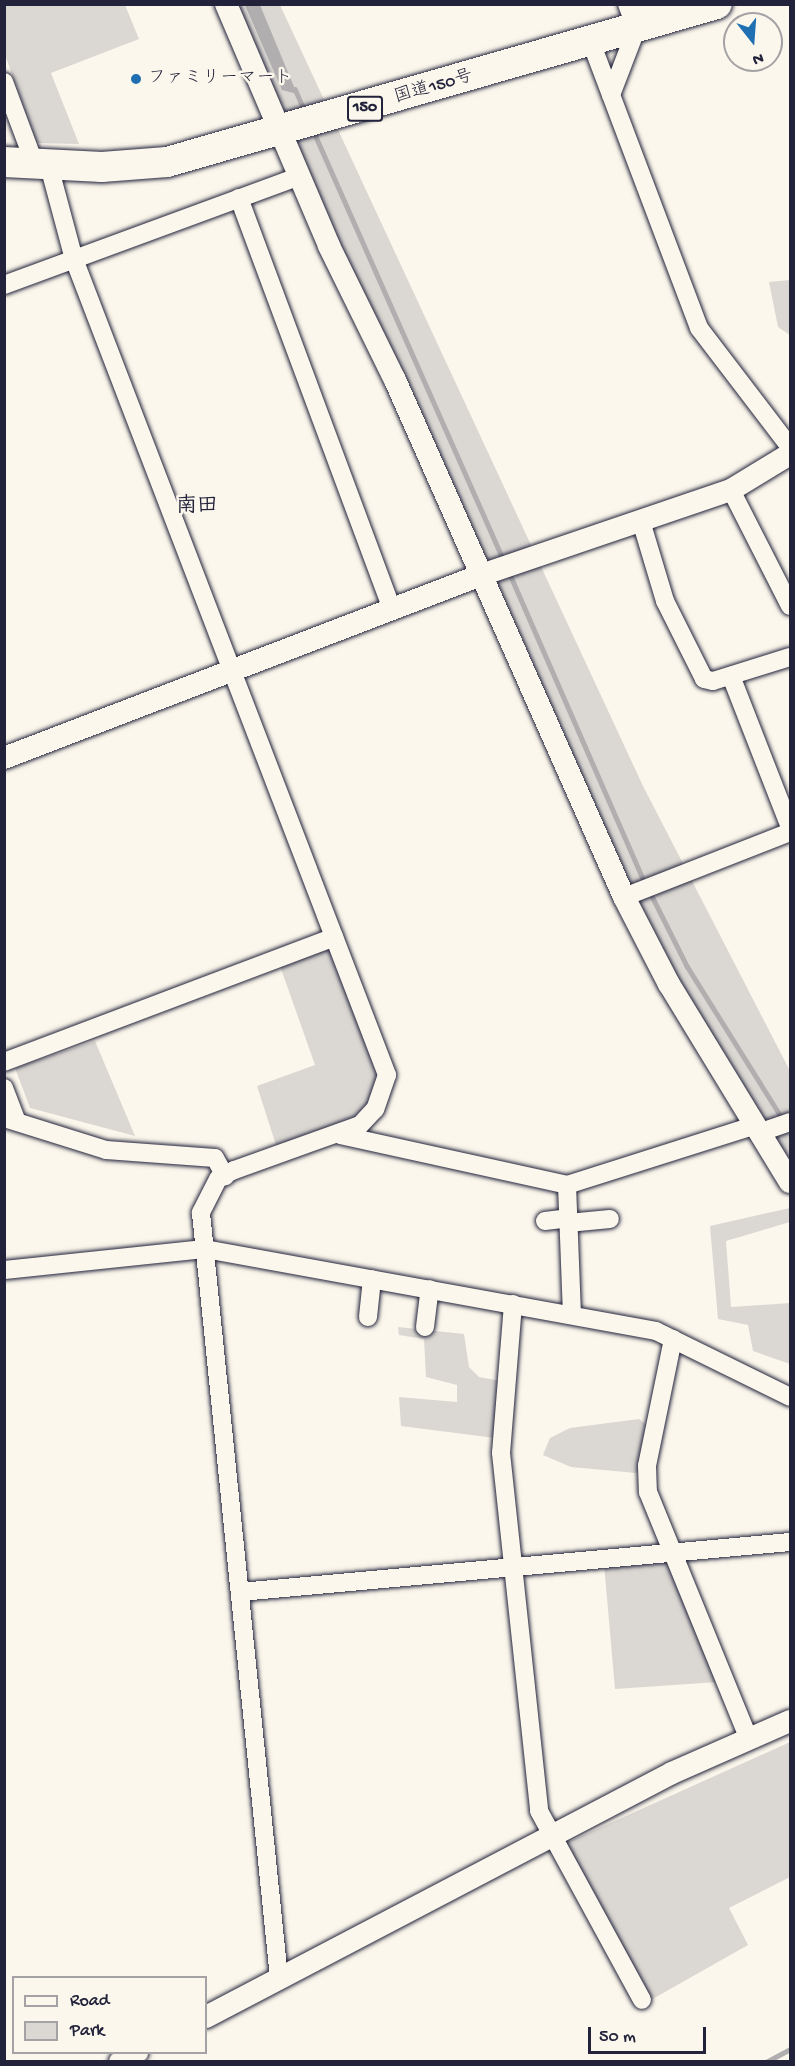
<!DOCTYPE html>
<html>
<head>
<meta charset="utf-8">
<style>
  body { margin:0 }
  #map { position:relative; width:795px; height:2066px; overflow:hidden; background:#fbf7ec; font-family:"Gochi Hand","Klee One",sans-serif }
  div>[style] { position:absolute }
  .green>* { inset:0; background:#dbd8d3 }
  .water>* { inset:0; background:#b1aeb0 }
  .stream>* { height:4.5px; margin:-2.25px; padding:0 2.25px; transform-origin:2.25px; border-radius:2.25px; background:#b1aeb0 }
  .roads { filter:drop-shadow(0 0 2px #22223b) drop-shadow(0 0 2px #22223b) }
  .minor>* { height:18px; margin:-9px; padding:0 9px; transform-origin:9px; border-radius:9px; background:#fbf7ec }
  .tertiary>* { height:22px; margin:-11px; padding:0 11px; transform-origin:11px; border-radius:11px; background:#fbf7ec }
  .trunk>* { height:30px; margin:-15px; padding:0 15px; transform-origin:15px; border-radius:15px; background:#fbf7ec }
  .dots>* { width:16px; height:16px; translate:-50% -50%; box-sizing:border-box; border:3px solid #fbf7ec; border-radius:50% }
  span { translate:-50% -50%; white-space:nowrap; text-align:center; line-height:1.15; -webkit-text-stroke:5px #fbf7ec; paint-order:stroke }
  .shield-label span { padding:2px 4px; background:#fbf7ec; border:2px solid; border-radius:4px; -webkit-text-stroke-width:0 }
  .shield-label { font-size:16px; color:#22223b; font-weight:700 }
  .poi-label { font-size:18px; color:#22223b }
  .left { translate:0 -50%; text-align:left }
  .street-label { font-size:18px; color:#22223b }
  .quarter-label { font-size:21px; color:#22223b; font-weight:700 }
  .frame { position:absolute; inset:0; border:6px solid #22223b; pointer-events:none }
  .legend { position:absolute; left:12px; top:1976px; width:195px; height:78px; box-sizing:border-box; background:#fbf7ec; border:2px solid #a4a2a5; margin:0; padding:8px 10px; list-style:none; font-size:18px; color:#22223b }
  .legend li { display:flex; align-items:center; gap:12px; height:30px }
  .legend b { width:30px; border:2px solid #a4a2a5 }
  .north { position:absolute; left:723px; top:12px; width:60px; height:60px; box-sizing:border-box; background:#fbf7ec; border:2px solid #a4a2a5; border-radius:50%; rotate:163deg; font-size:16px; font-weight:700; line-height:24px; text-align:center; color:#22223b }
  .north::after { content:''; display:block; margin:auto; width:21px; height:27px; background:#1f6fb2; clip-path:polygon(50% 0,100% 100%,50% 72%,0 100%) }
  .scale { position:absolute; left:588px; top:2027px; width:118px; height:27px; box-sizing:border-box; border:3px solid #22223b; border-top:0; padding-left:8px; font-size:18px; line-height:21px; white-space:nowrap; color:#22223b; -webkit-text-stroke:4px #fbf7ec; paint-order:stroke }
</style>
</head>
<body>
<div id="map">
  <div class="green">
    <div style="clip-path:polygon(5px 4px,125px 5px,139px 39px,51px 73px,79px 144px,37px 143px,5px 55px)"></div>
    <div style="clip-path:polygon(226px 5px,280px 5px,643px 786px,790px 1071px,790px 1186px,651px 935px)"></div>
    <div style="clip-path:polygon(790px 280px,790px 335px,778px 327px,769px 282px)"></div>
    <div style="clip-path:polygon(337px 943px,387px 1075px,368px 1116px,340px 1130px,276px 1145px,257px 1086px,315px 1065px,280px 966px)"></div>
    <div style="clip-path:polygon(95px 1041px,135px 1136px,30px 1108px,15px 1068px)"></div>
    <div style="clip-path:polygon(790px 1208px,790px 1222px,726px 1241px,731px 1307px,790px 1303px,790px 1364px,753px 1351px,748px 1325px,718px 1319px,710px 1226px)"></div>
    <div style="clip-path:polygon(398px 1327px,464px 1334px,469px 1367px,479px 1377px,501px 1381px,495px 1438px,401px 1426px,399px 1397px,457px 1402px,457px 1385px,426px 1377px,424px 1339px,399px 1335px)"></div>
    <div style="clip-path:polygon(639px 1419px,650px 1427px,647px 1466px,636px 1473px,571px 1467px,543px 1455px,550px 1438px,570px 1428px)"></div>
    <div style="clip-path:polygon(674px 1553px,718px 1682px,615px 1689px,604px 1564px)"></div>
    <div style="clip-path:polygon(790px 1742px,790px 1877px,729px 1908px,748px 1945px,649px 2001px,566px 1843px)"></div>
  </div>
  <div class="water">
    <div style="clip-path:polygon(245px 5px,260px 5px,297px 94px,282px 90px)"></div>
  </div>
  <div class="stream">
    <div style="left:295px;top:89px;width:24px;rotate:66deg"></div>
    <div style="left:313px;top:130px;width:471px;rotate:66.1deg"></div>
    <div style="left:509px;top:572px;width:339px;rotate:66.4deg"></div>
    <div style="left:649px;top:890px;width:85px;rotate:63.4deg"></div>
    <div style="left:687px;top:966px;width:183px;rotate:58deg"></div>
    <div style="left:766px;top:2062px;width:27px;rotate:-28deg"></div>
  </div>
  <div class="roads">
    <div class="minor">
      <div style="left:627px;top:4px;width:27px;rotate:70deg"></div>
      <div style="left:591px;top:42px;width:306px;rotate:69.3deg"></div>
      <div style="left:699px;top:328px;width:150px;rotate:52.6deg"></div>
      <div style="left:4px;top:82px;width:89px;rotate:69.5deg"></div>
      <div style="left:611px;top:95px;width:97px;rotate:-69deg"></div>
      <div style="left:49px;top:166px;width:96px;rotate:75deg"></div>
      <div style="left:74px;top:259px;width:874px;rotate:69.01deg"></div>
      <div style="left:387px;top:1075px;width:36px;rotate:109deg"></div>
      <div style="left:375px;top:1109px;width:22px;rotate:133deg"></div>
      <div style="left:360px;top:1125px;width:134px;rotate:160.3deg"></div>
      <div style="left:234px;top:1170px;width:18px;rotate:151deg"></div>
      <div style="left:218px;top:1179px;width:38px;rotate:117deg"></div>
      <div style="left:201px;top:1213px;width:769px;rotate:84.18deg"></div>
      <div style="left:239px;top:198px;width:439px;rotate:69.6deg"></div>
      <div style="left:4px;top:285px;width:313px;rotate:-20.2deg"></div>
      <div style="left:731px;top:490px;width:130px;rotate:63deg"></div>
      <div style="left:641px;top:521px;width:84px;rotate:73.3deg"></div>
      <div style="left:665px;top:601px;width:87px;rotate:63.4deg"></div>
      <div style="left:704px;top:679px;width:9px;rotate:13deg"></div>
      <div style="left:713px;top:681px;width:81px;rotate:-17.3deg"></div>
      <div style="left:731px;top:676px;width:162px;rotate:68.7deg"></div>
      <div style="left:624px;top:897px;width:178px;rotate:-21.4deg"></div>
      <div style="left:4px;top:1062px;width:353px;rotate:-20.7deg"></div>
      <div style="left:4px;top:1088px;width:36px;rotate:69deg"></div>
      <div style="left:4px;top:1118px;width:107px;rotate:17.4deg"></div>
      <div style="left:106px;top:1150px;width:109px;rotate:4.2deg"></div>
      <div style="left:215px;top:1158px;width:21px;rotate:61deg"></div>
      <div style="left:761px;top:1132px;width:31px;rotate:-19deg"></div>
      <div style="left:340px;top:1135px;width:232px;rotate:12.4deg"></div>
      <div style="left:567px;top:1185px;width:198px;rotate:-17.6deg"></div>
      <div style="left:567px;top:1185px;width:130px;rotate:87.8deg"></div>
      <div style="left:545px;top:1221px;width:23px;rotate:-7deg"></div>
      <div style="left:568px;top:1223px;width:42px;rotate:-5.4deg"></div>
      <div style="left:4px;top:1270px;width:202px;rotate:-6deg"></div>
      <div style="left:205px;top:1249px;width:458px;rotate:10.3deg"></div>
      <div style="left:656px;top:1331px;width:149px;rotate:26.2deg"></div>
      <div style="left:513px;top:1304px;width:149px;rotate:94.6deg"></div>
      <div style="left:501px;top:1453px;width:360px;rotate:83.9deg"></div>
      <div style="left:539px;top:1811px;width:215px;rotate:61.4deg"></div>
      <div style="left:368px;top:1317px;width:38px;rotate:-84deg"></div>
      <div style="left:425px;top:1327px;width:38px;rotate:-83deg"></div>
      <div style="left:673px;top:1339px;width:130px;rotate:101.6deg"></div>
      <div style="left:647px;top:1466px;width:26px;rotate:88deg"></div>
      <div style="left:648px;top:1492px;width:265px;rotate:67.8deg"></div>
      <div style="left:240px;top:1592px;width:552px;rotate:-5.19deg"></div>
    </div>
    <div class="tertiary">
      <div style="left:226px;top:4px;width:263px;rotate:66.9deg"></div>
      <div style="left:329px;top:246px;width:149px;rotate:63.8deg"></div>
      <div style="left:395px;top:380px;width:565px;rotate:66.11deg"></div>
      <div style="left:624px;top:897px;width:98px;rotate:62.7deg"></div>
      <div style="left:669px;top:984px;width:232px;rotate:58.6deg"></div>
      <div style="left:4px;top:758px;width:511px;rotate:-20.99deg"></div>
      <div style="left:481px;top:575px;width:264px;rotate:-18.8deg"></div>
      <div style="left:731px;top:490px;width:69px;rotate:-31.4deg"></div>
      <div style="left:206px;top:2017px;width:526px;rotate:-27.64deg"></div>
      <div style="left:672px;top:1773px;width:129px;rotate:-23.8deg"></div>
      <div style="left:120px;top:2062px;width:20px;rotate:-30deg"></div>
    </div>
    <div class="trunk">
      <div style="left:4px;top:162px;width:98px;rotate:2.9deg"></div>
      <div style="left:102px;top:167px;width:65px;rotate:-4.4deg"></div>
      <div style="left:167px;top:162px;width:572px;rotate:-16.03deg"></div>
    </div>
  </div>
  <div class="dots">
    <div style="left:136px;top:79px;background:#1f6fb2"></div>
  </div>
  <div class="shield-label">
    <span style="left:365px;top:109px">150</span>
  </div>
  <div class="poi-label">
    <span class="left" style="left:148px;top:79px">ファミリーマート</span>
  </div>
  <div class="street-label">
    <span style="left:434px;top:88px;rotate:-16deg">国道150号</span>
  </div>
  <div class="quarter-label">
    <span style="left:197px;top:508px">南田</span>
  </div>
  <div class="frame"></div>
  <ul class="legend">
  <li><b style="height:8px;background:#fbf7ec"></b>Road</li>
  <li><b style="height:16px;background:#dbd8d3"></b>Park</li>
  </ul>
  <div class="north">N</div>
  <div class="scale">50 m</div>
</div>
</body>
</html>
